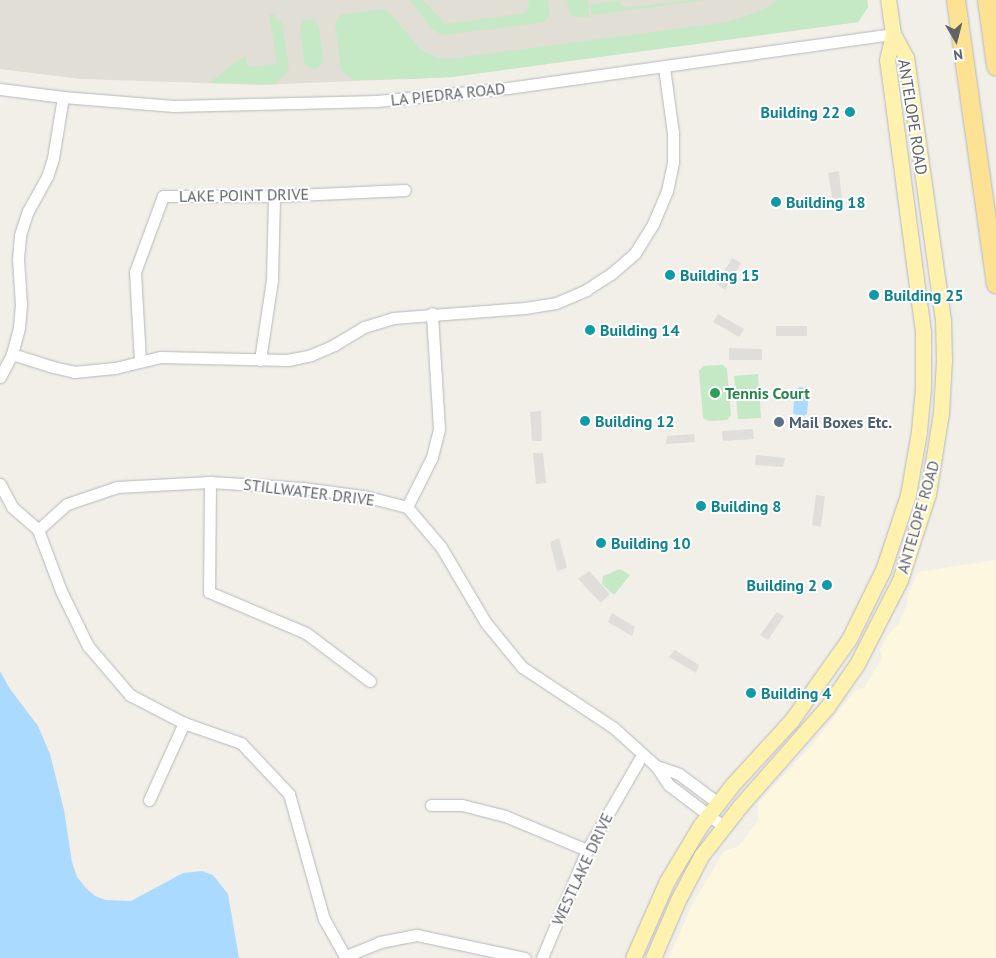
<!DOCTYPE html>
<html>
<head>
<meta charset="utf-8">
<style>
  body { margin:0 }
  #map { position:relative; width:996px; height:958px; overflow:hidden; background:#f1efe8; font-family:"PT Sans",sans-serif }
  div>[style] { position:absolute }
  .commercial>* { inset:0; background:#fef7e0 }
  .industrial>* { inset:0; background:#e0deda }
  .education>* { inset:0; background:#e1ded6 }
  .green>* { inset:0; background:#c5e8c5 }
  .water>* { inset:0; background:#aadaff }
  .roads { filter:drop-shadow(0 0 1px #b5b8bc) drop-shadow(0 0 1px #b5b8bc) }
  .minor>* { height:11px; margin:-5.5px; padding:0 5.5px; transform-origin:5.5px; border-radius:5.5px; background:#fff }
  .major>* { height:15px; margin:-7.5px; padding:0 7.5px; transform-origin:7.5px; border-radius:7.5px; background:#fff2af }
  .highway>* { height:18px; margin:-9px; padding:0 9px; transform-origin:9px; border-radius:9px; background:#fde293 }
  .dots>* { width:14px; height:14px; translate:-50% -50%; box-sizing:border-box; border:2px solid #fff; border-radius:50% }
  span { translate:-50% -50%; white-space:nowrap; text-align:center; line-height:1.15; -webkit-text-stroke:4px #fff; paint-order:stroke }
  .street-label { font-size:16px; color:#5f6368 }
  .culture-label { font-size:16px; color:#0d838f; font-weight:700 }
  .right { translate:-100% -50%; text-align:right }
  .left { translate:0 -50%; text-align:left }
  .leisure-label { font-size:16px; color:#27864d; font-weight:700 }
  .service-label { font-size:16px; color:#4e5e75; font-weight:700 }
  .north { position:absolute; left:931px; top:15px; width:50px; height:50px; -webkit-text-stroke:4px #fff; paint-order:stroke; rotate:172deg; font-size:14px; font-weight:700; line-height:20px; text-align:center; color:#5f6368 }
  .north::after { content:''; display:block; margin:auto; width:18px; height:22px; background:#5f6368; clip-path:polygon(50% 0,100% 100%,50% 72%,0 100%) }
</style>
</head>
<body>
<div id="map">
  <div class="commercial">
    <div style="clip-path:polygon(996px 560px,996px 958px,669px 958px,692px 905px,724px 851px,738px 847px,758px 821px,758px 803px,812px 745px,855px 691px,864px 688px,882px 658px,880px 650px,889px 633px,898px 625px,907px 605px,908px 595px,918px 572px)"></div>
  </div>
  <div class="industrial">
    <div style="clip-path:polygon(839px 171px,842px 200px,833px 202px,828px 173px)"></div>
    <div style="clip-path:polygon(732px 258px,741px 263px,725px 290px,717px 284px)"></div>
    <div style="clip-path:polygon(718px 314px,744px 329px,739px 337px,713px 322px)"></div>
    <div style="clip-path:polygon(776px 326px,807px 326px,807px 336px,776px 336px)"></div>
    <div style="clip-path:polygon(729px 348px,762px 349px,762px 360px,729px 360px)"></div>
    <div style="clip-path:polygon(541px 411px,542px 441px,532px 441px,530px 412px)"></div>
    <div style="clip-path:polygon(753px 429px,754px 439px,723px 441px,722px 431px)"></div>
    <div style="clip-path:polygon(694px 434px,695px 442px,666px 444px,667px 436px)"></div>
    <div style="clip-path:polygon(543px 453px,546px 483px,536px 484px,533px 453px)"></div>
    <div style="clip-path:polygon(756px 455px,785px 458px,783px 467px,755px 465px)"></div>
    <div style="clip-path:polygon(816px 495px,825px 496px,821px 527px,812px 525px)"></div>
    <div style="clip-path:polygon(559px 538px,567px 568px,557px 571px,550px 542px)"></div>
    <div style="clip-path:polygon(589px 571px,610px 594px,601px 603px,578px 579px)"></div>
    <div style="clip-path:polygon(777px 612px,784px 616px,768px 640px,760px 635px)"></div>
    <div style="clip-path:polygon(612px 613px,635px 627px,632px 636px,608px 622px)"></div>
    <div style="clip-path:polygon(675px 650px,699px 665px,696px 673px,669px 657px)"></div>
  </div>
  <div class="education">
    <div style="clip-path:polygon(0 0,867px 0,868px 7px,858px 22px,451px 77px,260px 85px,81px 79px,0 69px)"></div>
  </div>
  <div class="green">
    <div style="clip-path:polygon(410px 0,423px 0,445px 24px,526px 13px,529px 7px,528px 0,548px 0,550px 14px,545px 22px,442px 35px,433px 30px)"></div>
    <div style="clip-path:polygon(567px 0,588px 0,589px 17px,573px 17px,569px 11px)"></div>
    <div style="clip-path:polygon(690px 0,704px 0,592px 15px,590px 5px,619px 1px,625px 8px)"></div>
    <div style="clip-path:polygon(778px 0,867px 0,868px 7px,858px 22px,451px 77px,413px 79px,354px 80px,341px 70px,335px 24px,340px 15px,382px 9px,388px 11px,421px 50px,437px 58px,449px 59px,728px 22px,763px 10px)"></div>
    <div style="clip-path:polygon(274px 14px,275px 18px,282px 22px,289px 69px,276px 84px,209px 83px,246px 55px,248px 68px,277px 63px,269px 15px)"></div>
    <div style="clip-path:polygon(309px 19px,315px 21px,319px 27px,323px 58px,322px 64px,315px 69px,305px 66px,300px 28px,303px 21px)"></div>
    <div style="clip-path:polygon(723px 365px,727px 369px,731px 415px,727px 420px,709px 421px,703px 418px,699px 371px,703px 366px)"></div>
    <div style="clip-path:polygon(758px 374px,761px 418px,738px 419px,734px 376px)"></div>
    <div style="clip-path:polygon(620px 569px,630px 575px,614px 595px,602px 584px,603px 576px)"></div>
  </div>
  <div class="water">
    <div style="clip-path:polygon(800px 387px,805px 388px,809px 392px,807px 414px,801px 417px,793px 413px,795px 390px)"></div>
    <div style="clip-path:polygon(0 671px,10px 689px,38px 726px,50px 754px,64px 810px,72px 862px,77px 877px,86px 888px,95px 896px,106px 900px,131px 901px,183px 873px,202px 871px,213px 875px,228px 894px,239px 958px,0 958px)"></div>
  </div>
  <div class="roads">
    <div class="minor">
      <div style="left:0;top:89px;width:64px;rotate:7.2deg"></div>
      <div style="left:63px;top:97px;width:111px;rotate:4.6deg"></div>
      <div style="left:174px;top:106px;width:203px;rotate:-1.4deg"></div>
      <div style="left:377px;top:101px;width:132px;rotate:-5.7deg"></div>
      <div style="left:508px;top:88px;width:389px;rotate:-8deg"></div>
      <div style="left:12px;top:354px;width:43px;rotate:17.6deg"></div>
      <div style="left:53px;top:367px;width:22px;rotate:13deg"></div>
      <div style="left:74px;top:372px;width:41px;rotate:-5.6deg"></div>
      <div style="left:115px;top:368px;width:46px;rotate:-13.7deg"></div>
      <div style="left:160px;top:357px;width:128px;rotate:1.3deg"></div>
      <div style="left:288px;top:360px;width:24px;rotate:-12deg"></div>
      <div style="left:311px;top:355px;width:25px;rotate:-23deg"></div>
      <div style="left:334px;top:345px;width:35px;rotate:-31deg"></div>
      <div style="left:364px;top:327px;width:30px;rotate:-17deg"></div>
      <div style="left:393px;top:318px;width:132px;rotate:-4.3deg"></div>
      <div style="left:525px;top:308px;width:31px;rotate:-9deg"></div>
      <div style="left:556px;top:303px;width:33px;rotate:-23deg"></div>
      <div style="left:586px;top:290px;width:30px;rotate:-33deg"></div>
      <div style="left:611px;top:274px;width:32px;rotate:-41deg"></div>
      <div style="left:635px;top:253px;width:34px;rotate:-58deg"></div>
      <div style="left:653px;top:224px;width:36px;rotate:-67deg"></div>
      <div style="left:667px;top:191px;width:30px;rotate:-78deg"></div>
      <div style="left:673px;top:162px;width:29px;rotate:-90deg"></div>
      <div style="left:673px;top:133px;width:67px;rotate:-97.8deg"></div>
      <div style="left:260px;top:360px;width:81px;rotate:-81.5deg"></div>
      <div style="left:272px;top:280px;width:84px;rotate:-88.6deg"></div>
      <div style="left:140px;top:361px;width:89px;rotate:-93.2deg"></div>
      <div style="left:135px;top:272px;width:81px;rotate:-69.8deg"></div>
      <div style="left:163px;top:196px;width:111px"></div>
      <div style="left:274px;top:196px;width:131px;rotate:-2.6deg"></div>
      <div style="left:0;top:377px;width:26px;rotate:-62deg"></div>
      <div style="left:12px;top:354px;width:28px;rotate:-75deg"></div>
      <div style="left:19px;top:327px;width:22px;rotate:-85deg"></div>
      <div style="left:21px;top:305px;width:46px;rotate:-93.7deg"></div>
      <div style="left:18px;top:259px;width:24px;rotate:-85deg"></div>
      <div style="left:20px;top:235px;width:25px;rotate:-72deg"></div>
      <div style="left:28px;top:211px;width:39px;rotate:-61deg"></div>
      <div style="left:47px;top:177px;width:20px;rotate:-72deg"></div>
      <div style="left:53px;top:158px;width:62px;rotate:-80.7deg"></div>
      <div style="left:210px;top:482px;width:110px;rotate:90.5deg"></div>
      <div style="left:209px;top:592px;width:105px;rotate:22.9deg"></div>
      <div style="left:306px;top:633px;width:80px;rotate:36.9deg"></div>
      <div style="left:0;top:484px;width:26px;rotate:62deg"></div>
      <div style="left:12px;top:507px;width:35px;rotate:41deg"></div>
      <div style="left:38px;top:530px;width:65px;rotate:69.3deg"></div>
      <div style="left:61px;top:591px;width:61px;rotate:63.9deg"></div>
      <div style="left:88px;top:646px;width:65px;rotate:49.4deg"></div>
      <div style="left:130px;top:695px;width:61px;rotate:27.4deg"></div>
      <div style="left:184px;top:723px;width:60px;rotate:19.3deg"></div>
      <div style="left:241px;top:743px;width:70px;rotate:46.7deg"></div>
      <div style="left:289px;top:794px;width:130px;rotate:74.4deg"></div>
      <div style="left:324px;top:919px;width:45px;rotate:60.6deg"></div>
      <div style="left:407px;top:507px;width:56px;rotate:-63.4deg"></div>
      <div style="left:432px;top:457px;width:29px;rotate:-76deg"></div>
      <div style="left:439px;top:429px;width:116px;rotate:-93.5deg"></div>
      <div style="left:38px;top:530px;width:39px;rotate:-42deg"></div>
      <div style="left:67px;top:504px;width:53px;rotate:-18.8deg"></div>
      <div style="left:117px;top:487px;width:93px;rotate:-3.1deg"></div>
      <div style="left:210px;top:482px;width:93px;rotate:3.7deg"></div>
      <div style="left:303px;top:488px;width:62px;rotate:7.5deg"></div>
      <div style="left:364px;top:496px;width:44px;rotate:14.3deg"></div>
      <div style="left:407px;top:507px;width:52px;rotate:49.6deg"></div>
      <div style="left:441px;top:547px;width:88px;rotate:59.4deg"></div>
      <div style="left:486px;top:623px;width:57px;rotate:50.7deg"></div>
      <div style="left:522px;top:667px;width:110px;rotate:33.5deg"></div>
      <div style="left:614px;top:728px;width:57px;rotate:42.1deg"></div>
      <div style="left:656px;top:766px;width:24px;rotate:19deg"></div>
      <div style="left:679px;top:774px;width:49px;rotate:36.6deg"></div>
      <div style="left:656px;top:766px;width:23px;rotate:56deg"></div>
      <div style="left:669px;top:785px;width:68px;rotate:37.2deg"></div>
      <div style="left:149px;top:800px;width:85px;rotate:-65.6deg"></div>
      <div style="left:431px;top:805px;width:31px"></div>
      <div style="left:462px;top:805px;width:44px;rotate:14.3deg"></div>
      <div style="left:505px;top:816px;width:89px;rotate:22.5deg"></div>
      <div style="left:346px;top:956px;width:37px;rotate:-22deg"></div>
      <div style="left:380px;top:942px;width:38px;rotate:-11deg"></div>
      <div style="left:417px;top:935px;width:110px;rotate:12deg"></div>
      <div style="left:542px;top:958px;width:117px;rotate:-67.4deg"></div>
      <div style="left:587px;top:850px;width:110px;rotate:-59.9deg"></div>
    </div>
    <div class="major">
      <div style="left:633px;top:958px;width:84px;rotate:-66.2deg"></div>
      <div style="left:667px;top:881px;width:64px;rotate:-59deg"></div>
      <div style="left:700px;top:826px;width:53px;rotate:-51.8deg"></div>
      <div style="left:733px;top:784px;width:86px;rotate:-47.4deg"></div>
      <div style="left:791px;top:721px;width:100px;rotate:-54.7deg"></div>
      <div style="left:849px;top:639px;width:77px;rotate:-63.8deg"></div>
      <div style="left:883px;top:570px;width:79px;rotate:-71.6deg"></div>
      <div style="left:908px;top:495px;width:65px;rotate:-80.2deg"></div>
      <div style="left:919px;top:431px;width:43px;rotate:-84.7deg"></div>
      <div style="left:923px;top:388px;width:56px;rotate:-90deg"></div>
      <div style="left:923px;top:332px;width:274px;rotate:-97.5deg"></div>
      <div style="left:887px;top:60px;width:27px;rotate:-77deg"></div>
      <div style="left:893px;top:34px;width:34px;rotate:-98deg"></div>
      <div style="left:653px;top:958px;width:63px;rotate:-66.7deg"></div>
      <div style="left:678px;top:900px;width:50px;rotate:-62.4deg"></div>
      <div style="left:701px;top:856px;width:63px;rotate:-52deg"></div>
      <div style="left:740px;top:806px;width:132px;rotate:-48.7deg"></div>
      <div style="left:827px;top:707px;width:52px;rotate:-55.1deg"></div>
      <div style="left:857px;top:664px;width:94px;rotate:-62.9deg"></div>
      <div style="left:900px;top:580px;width:90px;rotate:-72deg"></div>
      <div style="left:928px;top:494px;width:82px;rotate:-80.9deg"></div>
      <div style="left:941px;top:413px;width:53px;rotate:-86.8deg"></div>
      <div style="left:944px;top:360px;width:40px;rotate:-91.4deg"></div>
      <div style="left:943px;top:320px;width:265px;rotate:-98deg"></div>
      <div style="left:906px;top:58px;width:27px;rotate:-118deg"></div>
    </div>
    <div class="highway">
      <div style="left:956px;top:0;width:287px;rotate:82deg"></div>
      <div style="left:987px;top:0;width:67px;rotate:82.2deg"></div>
    </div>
  </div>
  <div class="dots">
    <div style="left:850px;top:112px;background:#0f9aa8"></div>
    <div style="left:776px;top:202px;background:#0f9aa8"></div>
    <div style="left:670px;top:275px;background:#0f9aa8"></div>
    <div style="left:874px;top:295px;background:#0f9aa8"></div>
    <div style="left:590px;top:330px;background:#0f9aa8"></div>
    <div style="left:715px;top:393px;background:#2e9e5b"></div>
    <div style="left:585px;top:421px;background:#0f9aa8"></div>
    <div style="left:779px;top:422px;background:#5c6f8a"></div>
    <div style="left:701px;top:506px;background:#0f9aa8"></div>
    <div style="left:601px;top:543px;background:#0f9aa8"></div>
    <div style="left:827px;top:585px;background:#0f9aa8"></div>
    <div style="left:751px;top:693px;background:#0f9aa8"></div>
  </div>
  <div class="street-label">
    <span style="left:448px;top:94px;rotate:-6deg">LA PIEDRA ROAD</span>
    <span style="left:913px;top:117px;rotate:81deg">ANTELOPE ROAD</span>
    <span style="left:244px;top:195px;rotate:-1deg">LAKE POINT DRIVE</span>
    <span style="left:309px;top:492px;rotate:7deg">STILLWATER DRIVE</span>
    <span style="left:918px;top:517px;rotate:-74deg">ANTELOPE ROAD</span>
    <span style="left:582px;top:869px;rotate:-65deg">WESTLAKE DRIVE</span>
  </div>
  <div class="culture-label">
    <span class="right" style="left:840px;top:112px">Building 22</span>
    <span class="left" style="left:786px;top:202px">Building 18</span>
    <span class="left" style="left:680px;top:275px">Building 15</span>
    <span class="left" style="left:884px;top:295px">Building 25</span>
    <span class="left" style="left:600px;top:330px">Building 14</span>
    <span class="left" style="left:595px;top:421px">Building 12</span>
    <span class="left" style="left:711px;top:506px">Building 8</span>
    <span class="left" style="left:611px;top:543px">Building 10</span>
    <span class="right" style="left:817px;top:585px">Building 2</span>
    <span class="left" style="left:761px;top:693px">Building 4</span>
  </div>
  <div class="leisure-label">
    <span class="left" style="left:725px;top:393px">Tennis Court</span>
  </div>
  <div class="service-label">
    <span class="left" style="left:789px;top:422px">Mail Boxes Etc.</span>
  </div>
  <div class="north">N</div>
</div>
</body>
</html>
